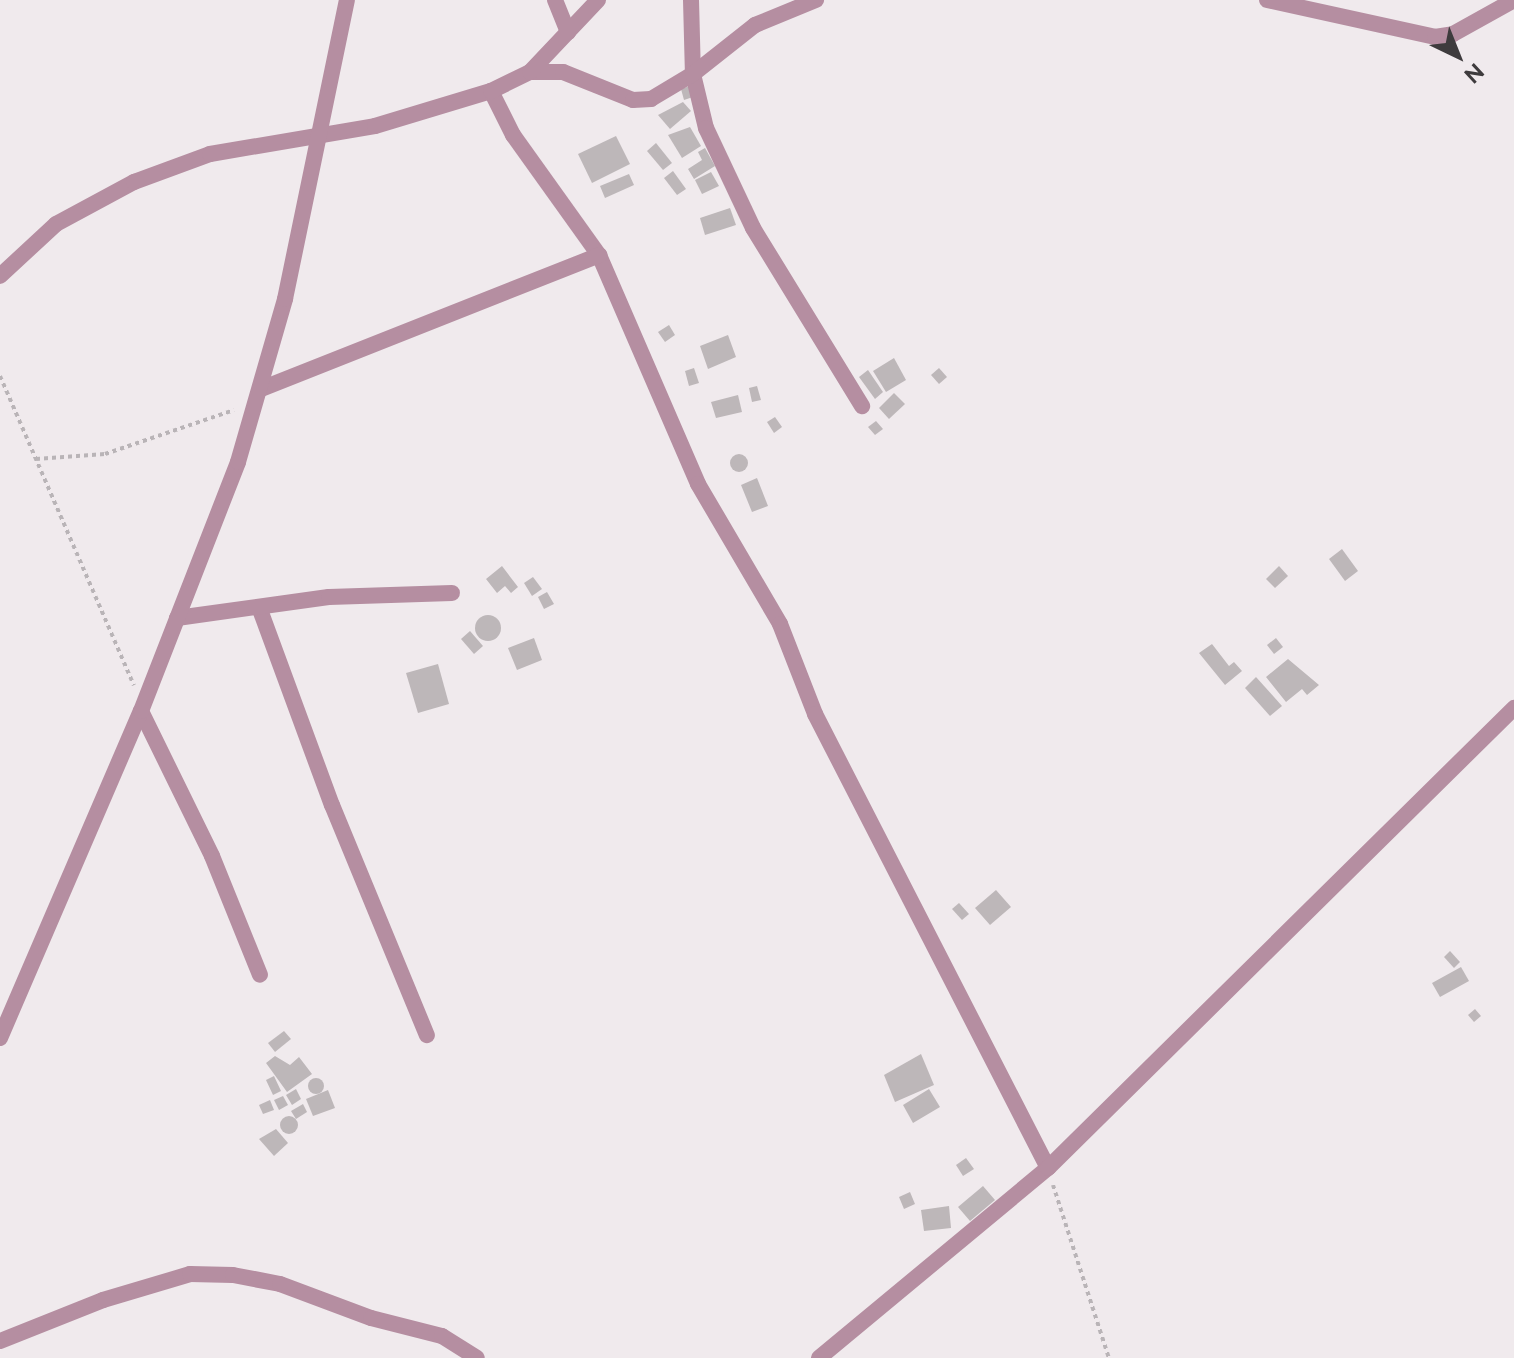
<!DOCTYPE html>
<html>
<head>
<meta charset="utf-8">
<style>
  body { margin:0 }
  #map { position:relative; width:1514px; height:1358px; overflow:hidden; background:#f0eaed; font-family:Raleway,sans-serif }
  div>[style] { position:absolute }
  .building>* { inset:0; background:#bdb7b9 }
  .round { border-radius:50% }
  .path>* { height:4px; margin-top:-2px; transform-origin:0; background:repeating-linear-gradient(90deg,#b9b4b7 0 4px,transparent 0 8px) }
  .street>* { height:16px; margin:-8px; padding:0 8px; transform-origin:8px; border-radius:8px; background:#b58ea1 }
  span { translate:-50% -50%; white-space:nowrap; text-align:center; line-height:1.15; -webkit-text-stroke:6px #f0eaed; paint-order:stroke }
  .north { position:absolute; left:1418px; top:16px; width:80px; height:80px; -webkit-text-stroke:6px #f0eaed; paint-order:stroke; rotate:137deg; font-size:22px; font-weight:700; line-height:32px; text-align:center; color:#3e3b3d }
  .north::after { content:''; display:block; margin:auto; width:28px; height:36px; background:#3e3b3d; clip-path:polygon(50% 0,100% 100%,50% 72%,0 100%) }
</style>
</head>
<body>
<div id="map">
  <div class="building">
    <div style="clip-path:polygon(690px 86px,693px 97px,684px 100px,681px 89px)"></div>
    <div style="clip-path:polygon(683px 102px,691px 111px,670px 129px,658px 115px)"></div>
    <div style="clip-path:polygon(690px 127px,701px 146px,682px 158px,668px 135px)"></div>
    <div style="clip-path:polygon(616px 136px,630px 164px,592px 183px,578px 154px)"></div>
    <div style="clip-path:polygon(656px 143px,672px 163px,663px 170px,647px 151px)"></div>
    <div style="clip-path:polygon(705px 148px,715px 166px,694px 179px,688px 169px,702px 160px,698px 152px)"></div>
    <div style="clip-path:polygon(673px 171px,686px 189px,677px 195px,664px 178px)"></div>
    <div style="clip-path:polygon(711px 172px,719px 186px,702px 194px,695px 180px)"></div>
    <div style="clip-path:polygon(629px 174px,634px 185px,605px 198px,600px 186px)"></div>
    <div style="clip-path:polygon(730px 208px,736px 225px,705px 235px,700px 218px)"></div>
    <div style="clip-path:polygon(669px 325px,675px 335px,665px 342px,658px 332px)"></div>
    <div style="clip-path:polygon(728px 335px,736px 357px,708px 369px,700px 346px)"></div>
    <div style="clip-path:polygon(894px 358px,906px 380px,886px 392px,873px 371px)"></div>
    <div style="clip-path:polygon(694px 368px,699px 383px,689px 386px,685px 371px)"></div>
    <div style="clip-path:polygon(939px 368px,947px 377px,939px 384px,931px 375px)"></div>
    <div style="clip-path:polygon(868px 370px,883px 392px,875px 399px,859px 377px)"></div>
    <div style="clip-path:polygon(757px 386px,761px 400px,752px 402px,749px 388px)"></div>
    <div style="clip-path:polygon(894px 393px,905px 404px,889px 419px,879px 408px)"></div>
    <div style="clip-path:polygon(738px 395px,742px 412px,716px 418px,711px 402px)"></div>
    <div style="clip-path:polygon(775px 417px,782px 427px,774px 433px,767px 422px)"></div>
    <div style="clip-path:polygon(876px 421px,883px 429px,875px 435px,868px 427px)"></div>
    <div class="round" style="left:730px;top:454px;width:18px;height:18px"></div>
    <div style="clip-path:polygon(757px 478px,768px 506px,752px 512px,741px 485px)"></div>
    <div style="clip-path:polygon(1342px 549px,1358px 571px,1345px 581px,1329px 559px)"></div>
    <div style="clip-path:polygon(502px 566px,518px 587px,511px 593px,505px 586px,497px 593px,486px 579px)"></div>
    <div style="clip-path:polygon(1279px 566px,1288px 576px,1275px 588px,1266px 579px)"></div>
    <div style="clip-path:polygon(533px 577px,542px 589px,532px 596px,524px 583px)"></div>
    <div style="clip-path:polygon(547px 592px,554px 604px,544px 609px,538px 597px)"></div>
    <div class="round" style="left:475px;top:615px;width:26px;height:26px"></div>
    <div style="clip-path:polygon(470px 631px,483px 646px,474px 654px,461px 639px)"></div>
    <div style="clip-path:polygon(534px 638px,542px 660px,517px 670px,508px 648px)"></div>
    <div style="clip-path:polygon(1276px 638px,1283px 647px,1274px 654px,1267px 645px)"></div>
    <div style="clip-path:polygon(1212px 644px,1229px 666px,1234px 662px,1242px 671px,1225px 685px,1199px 653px)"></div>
    <div style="clip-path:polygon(1288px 659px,1319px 685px,1307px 695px,1302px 689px,1286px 702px,1266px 677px)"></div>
    <div style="clip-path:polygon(438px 664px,449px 704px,418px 713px,406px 673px)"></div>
    <div style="clip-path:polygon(1256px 677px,1282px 706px,1270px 716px,1245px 688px)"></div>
    <div style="clip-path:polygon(996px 890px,1011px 907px,990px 925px,975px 908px)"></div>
    <div style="clip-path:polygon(959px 903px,969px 914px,962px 920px,952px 909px)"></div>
    <div style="clip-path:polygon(1450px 951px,1460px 962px,1454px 968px,1444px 957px)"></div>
    <div style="clip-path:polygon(1461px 967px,1469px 981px,1440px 997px,1432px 983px)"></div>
    <div style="clip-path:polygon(1475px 1009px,1481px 1016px,1474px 1022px,1468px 1015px)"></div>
    <div style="clip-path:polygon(284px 1031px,291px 1039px,275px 1052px,268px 1043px)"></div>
    <div style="clip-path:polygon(921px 1054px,934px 1085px,895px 1102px,884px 1075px)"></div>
    <div style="clip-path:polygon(275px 1056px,290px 1065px,299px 1057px,312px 1074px,287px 1092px,266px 1063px)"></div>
    <div style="clip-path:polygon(274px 1076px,281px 1091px,273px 1095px,266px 1080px)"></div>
    <div class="round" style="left:308px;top:1078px;width:16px;height:16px"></div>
    <div style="clip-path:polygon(296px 1089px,301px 1099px,292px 1105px,286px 1095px)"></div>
    <div style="clip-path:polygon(929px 1089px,940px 1107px,913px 1123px,903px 1105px)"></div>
    <div style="clip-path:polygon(328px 1090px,335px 1108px,313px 1116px,306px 1099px)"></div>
    <div style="clip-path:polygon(283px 1096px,288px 1105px,279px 1110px,274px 1100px)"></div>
    <div style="clip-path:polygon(270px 1100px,274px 1110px,263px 1114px,259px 1105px)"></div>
    <div style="clip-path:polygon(303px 1104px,307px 1112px,296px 1119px,291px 1111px)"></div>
    <div class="round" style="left:280px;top:1116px;width:18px;height:18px"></div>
    <div style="clip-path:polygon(276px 1129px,288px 1143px,274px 1156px,259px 1139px)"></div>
    <div style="clip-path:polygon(966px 1158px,974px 1169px,963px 1176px,956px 1165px)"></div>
    <div style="clip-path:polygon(983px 1186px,995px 1200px,970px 1221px,958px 1207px)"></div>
    <div style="clip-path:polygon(910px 1192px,915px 1204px,904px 1209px,899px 1197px)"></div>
    <div style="clip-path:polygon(949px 1206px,951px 1228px,924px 1231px,921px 1210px)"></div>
  </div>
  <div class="path">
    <div style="left:0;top:376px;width:337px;rotate:66.6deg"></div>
    <div style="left:36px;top:459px;width:69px;rotate:-4.1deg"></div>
    <div style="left:105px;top:454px;width:136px;rotate:-18.8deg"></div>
    <div style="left:1053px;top:1185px;width:182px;rotate:72.1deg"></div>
  </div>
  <div class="street">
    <div style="left:555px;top:0;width:35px;rotate:68deg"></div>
    <div style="left:691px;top:0;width:74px;rotate:88.5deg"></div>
    <div style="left:693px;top:74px;width:56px;rotate:76.5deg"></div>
    <div style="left:706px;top:128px;width:110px;rotate:64.8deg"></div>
    <div style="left:753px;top:228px;width:209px;rotate:58.5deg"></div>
    <div style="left:1267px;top:0;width:172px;rotate:12.4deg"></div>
    <div style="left:1435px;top:37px;width:18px;rotate:-9deg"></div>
    <div style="left:1453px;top:34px;width:70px;rotate:-29.1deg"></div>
    <div style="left:530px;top:72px;width:33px"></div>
    <div style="left:563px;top:72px;width:75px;rotate:21.8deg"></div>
    <div style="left:633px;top:100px;width:18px;rotate:-3deg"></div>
    <div style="left:651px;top:99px;width:49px;rotate:-30.8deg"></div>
    <div style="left:693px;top:74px;width:79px;rotate:-38.3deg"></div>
    <div style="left:755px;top:25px;width:66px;rotate:-22.3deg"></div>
    <div style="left:491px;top:91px;width:49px;rotate:63.4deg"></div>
    <div style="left:513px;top:135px;width:148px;rotate:54.4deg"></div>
    <div style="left:599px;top:255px;width:249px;rotate:66.6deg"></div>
    <div style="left:698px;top:484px;width:162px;rotate:59.6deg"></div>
    <div style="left:780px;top:624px;width:97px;rotate:68.7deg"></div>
    <div style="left:815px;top:714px;width:510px;rotate:62.83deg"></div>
    <div style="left:0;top:276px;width:76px;rotate:-42.9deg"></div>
    <div style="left:56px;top:224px;width:89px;rotate:-28.3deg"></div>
    <div style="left:134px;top:182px;width:81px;rotate:-20.2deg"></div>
    <div style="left:210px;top:154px;width:167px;rotate:-9.6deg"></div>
    <div style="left:375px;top:126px;width:121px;rotate:-16.8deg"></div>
    <div style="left:491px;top:91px;width:43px;rotate:-26deg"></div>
    <div style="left:530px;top:72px;width:99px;rotate:-46.6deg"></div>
    <div style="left:261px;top:389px;width:364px;rotate:-21.6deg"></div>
    <div style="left:259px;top:607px;width:211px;rotate:69.8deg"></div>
    <div style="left:332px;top:805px;width:249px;rotate:67.6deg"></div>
    <div style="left:177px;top:618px;width:153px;rotate:-7.9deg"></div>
    <div style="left:329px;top:597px;width:123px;rotate:-1.9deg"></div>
    <div style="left:141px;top:711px;width:161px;rotate:63.9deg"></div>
    <div style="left:212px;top:856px;width:128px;rotate:68deg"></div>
    <div style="left:0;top:1038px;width:356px;rotate:-66.7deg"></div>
    <div style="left:141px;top:711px;width:267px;rotate:-68.7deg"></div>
    <div style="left:238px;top:462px;width:170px;rotate:-73.9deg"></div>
    <div style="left:285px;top:299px;width:305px;rotate:-78.3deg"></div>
    <div style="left:0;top:1341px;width:111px;rotate:-21.7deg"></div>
    <div style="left:103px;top:1300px;width:91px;rotate:-16.6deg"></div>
    <div style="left:190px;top:1274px;width:43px;rotate:1.3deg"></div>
    <div style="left:233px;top:1275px;width:48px;rotate:10.8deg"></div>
    <div style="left:280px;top:1284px;width:97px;rotate:20.5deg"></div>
    <div style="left:371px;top:1318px;width:73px;rotate:14.2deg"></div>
    <div style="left:442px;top:1336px;width:41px;rotate:32.2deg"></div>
    <div style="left:819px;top:1358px;width:298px;rotate:-39.7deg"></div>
    <div style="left:1048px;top:1168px;width:655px;rotate:-44.63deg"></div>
  </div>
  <div class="north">N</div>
</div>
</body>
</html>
